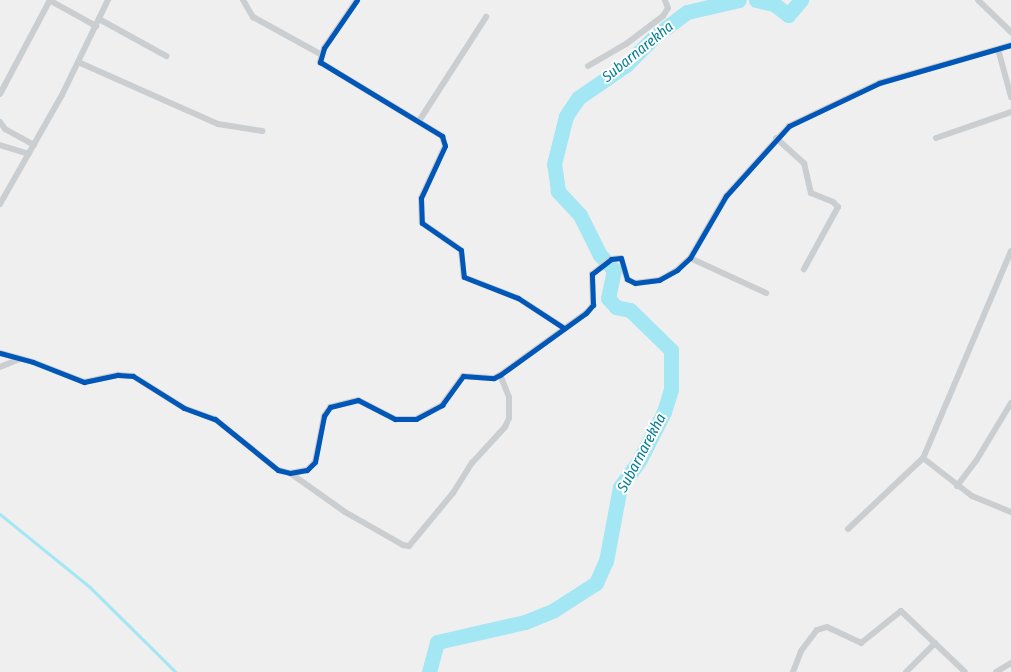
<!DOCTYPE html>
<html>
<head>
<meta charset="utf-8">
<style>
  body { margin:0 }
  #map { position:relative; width:1011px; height:672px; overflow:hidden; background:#f0efef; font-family:"Fira Sans Condensed",sans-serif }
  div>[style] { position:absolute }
  .stream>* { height:2.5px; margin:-1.25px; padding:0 1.25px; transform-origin:1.25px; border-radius:1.25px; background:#a2e7f3 }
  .river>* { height:15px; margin:-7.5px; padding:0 7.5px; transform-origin:7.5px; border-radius:7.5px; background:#a2e7f3 }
  .street>* { height:6px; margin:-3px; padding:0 3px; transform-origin:3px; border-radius:3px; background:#cbced0 }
  .cycleway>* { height:5px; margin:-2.5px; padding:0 2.5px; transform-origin:2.5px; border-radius:2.5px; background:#0057b8 }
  span { translate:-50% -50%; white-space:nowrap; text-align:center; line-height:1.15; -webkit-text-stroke:4px #fff; paint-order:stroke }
  .water-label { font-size:15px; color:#037f95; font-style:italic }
</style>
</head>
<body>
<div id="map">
  <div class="stream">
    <div style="left:0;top:514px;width:116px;rotate:39deg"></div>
    <div style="left:90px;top:587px;width:121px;rotate:44.7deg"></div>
  </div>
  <div class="river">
    <div style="left:756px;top:0;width:18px;rotate:13deg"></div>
    <div style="left:774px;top:4px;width:18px;rotate:38deg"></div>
    <div style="left:788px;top:15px;width:20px;rotate:-49deg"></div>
    <div style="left:429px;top:672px;width:31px;rotate:-75deg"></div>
    <div style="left:437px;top:642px;width:90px;rotate:-12.8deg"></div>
    <div style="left:525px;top:622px;width:31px;rotate:-22deg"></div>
    <div style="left:554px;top:610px;width:50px;rotate:-32.7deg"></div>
    <div style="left:596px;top:583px;width:24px;rotate:-66deg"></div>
    <div style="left:606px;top:561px;width:75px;rotate:-79.3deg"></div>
    <div style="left:620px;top:487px;width:32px;rotate:-54deg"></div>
    <div style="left:639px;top:461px;width:55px;rotate:-63deg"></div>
    <div style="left:664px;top:412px;width:24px;rotate:-73deg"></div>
    <div style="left:671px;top:389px;width:39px;rotate:-90deg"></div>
    <div style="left:671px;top:350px;width:57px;rotate:-135.7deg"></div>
    <div style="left:630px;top:310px;width:14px;rotate:-168deg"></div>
    <div style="left:616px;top:307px;width:12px;rotate:-132deg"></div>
    <div style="left:608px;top:298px;width:29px;rotate:-78deg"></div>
    <div style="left:614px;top:270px;width:21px;rotate:-133deg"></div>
    <div style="left:600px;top:255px;width:45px;rotate:-116.6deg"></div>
    <div style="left:580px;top:215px;width:33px;rotate:-133deg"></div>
    <div style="left:558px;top:191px;width:27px;rotate:-98deg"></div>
    <div style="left:554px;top:164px;width:49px;rotate:-76deg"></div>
    <div style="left:566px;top:116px;width:22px;rotate:-56deg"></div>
    <div style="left:578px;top:98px;width:58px;rotate:-34.5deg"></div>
    <div style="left:626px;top:65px;width:41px;rotate:-45deg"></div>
    <div style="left:655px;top:36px;width:40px;rotate:-37deg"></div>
    <div style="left:687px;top:12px;width:53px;rotate:-13deg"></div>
  </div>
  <div class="street">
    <div style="left:49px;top:0;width:54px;rotate:29deg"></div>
    <div style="left:243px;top:0;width:20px;rotate:60deg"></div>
    <div style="left:253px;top:17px;width:77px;rotate:28.9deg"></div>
    <div style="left:357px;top:0;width:58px;rotate:124.5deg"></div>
    <div style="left:324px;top:48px;width:15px;rotate:106deg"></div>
    <div style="left:320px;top:62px;width:143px;rotate:31.2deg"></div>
    <div style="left:442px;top:136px;width:10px;rotate:73deg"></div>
    <div style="left:445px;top:146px;width:57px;rotate:114.8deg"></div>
    <div style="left:421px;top:198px;width:25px;rotate:88deg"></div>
    <div style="left:422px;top:223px;width:47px;rotate:34.7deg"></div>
    <div style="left:461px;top:250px;width:27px;rotate:84deg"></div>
    <div style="left:464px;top:277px;width:58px;rotate:21.3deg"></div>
    <div style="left:518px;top:298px;width:55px;rotate:33.1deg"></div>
    <div style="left:978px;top:0;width:46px;rotate:44.1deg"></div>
    <div style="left:99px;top:19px;width:77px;rotate:28.9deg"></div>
    <div style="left:998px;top:49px;width:50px;rotate:74.8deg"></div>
    <div style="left:78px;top:62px;width:153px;rotate:23.9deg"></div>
    <div style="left:218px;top:124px;width:45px;rotate:9deg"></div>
    <div style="left:588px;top:66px;width:44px;rotate:-30.1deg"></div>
    <div style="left:626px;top:44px;width:46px;rotate:-37.1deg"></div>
    <div style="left:663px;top:16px;width:9px;rotate:-58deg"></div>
    <div style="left:668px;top:8px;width:9px;rotate:-111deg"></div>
    <div style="left:0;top:94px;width:106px;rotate:-62deg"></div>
    <div style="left:419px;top:121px;width:124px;rotate:-57.2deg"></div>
    <div style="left:0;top:122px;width:9px;rotate:54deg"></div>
    <div style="left:5px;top:129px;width:33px;rotate:29deg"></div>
    <div style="left:776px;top:138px;width:38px;rotate:42deg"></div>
    <div style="left:804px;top:163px;width:31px;rotate:77deg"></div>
    <div style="left:811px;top:193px;width:24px;rotate:22deg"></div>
    <div style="left:833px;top:202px;width:7px;rotate:45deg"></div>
    <div style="left:838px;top:207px;width:71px;rotate:118.7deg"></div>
    <div style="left:936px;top:138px;width:79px;rotate:-19.1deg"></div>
    <div style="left:0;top:145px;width:30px;rotate:17deg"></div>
    <div style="left:0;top:204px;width:125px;rotate:-60.4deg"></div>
    <div style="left:62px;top:95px;width:106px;rotate:-64.2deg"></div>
    <div style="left:1011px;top:251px;width:225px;rotate:113deg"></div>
    <div style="left:923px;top:458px;width:62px;rotate:37.8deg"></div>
    <div style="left:972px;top:496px;width:42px;rotate:22.3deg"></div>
    <div style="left:690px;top:258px;width:84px;rotate:24.7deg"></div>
    <div style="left:0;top:353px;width:34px;rotate:15deg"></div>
    <div style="left:33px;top:362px;width:55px;rotate:21.4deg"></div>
    <div style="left:84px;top:382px;width:35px;rotate:-12deg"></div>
    <div style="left:118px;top:375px;width:15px;rotate:4deg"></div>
    <div style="left:133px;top:376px;width:60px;rotate:32.1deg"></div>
    <div style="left:184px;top:408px;width:33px;rotate:20deg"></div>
    <div style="left:215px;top:419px;width:81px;rotate:39deg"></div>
    <div style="left:278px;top:470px;width:12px;rotate:14deg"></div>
    <div style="left:290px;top:473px;width:17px;rotate:-10deg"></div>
    <div style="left:307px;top:470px;width:11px;rotate:-45deg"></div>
    <div style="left:315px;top:462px;width:47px;rotate:-78.9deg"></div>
    <div style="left:324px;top:416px;width:11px;rotate:-56deg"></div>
    <div style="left:330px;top:407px;width:29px;rotate:-14deg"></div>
    <div style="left:358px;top:400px;width:42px;rotate:27.2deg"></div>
    <div style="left:395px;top:419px;width:21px"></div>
    <div style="left:416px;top:419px;width:30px;rotate:-28deg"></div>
    <div style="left:442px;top:405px;width:36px;rotate:-54deg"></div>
    <div style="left:463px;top:376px;width:31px;rotate:4deg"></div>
    <div style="left:494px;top:378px;width:7px;rotate:-27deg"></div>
    <div style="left:500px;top:375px;width:106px;rotate:-35.8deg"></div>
    <div style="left:586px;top:313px;width:11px;rotate:-49deg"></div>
    <div style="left:593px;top:305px;width:31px;rotate:-92deg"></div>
    <div style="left:592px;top:274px;width:24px;rotate:-38deg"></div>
    <div style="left:611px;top:259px;width:10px;rotate:-6deg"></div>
    <div style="left:621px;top:258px;width:22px;rotate:74deg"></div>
    <div style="left:627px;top:279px;width:9px;rotate:27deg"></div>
    <div style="left:635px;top:283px;width:24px;rotate:-7deg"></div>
    <div style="left:659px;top:280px;width:21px;rotate:-29deg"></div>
    <div style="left:677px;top:270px;width:18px;rotate:-43deg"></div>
    <div style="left:690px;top:258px;width:72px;rotate:-59.9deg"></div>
    <div style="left:726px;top:196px;width:94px;rotate:-48deg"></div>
    <div style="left:789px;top:126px;width:100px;rotate:-25.5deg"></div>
    <div style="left:879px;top:83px;width:137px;rotate:-16.1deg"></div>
    <div style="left:0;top:367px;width:22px;rotate:-22deg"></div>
    <div style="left:290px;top:473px;width:67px;rotate:35.3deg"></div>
    <div style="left:345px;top:512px;width:67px;rotate:29.6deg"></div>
    <div style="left:403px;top:545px;width:6px;rotate:9deg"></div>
    <div style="left:409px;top:546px;width:69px;rotate:-50.3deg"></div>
    <div style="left:453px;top:493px;width:36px;rotate:-58deg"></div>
    <div style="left:472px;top:463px;width:49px;rotate:-47.5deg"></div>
    <div style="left:505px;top:427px;width:10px;rotate:-66deg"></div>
    <div style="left:509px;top:418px;width:21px;rotate:-90deg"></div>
    <div style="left:509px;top:397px;width:24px;rotate:-112deg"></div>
    <div style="left:957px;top:486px;width:31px;rotate:-53deg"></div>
    <div style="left:976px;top:461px;width:68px;rotate:-58.9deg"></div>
    <div style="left:848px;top:529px;width:103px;rotate:-43.4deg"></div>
    <div style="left:793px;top:672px;width:22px;rotate:-69deg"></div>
    <div style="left:801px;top:651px;width:26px;rotate:-53deg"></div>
    <div style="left:817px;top:630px;width:10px;rotate:-17deg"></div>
    <div style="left:827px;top:627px;width:38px;rotate:25deg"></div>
    <div style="left:861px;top:643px;width:51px;rotate:-38.7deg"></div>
    <div style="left:901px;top:611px;width:88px;rotate:43.6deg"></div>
    <div style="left:906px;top:672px;width:41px;rotate:-45deg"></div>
    <div style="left:996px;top:672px;width:17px;rotate:-31deg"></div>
  </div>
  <div class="cycleway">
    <div style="left:357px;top:0;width:58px;rotate:124.5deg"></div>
    <div style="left:324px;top:48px;width:15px;rotate:106deg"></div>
    <div style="left:320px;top:62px;width:143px;rotate:31.2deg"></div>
    <div style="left:442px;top:136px;width:10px;rotate:73deg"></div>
    <div style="left:445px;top:146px;width:57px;rotate:114.8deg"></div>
    <div style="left:421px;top:198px;width:25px;rotate:88deg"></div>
    <div style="left:422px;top:223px;width:47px;rotate:34.7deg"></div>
    <div style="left:461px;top:250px;width:27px;rotate:84deg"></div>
    <div style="left:464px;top:277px;width:58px;rotate:21.3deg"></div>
    <div style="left:518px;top:298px;width:55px;rotate:33.1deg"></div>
    <div style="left:0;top:353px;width:34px;rotate:15deg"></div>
    <div style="left:33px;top:362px;width:55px;rotate:21.4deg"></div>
    <div style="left:84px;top:382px;width:35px;rotate:-12deg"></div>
    <div style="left:118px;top:375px;width:15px;rotate:4deg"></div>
    <div style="left:133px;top:376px;width:60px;rotate:32.1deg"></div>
    <div style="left:184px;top:408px;width:33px;rotate:20deg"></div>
    <div style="left:215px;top:419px;width:81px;rotate:39deg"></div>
    <div style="left:278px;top:470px;width:12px;rotate:14deg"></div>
    <div style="left:290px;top:473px;width:17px;rotate:-10deg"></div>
    <div style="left:307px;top:470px;width:11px;rotate:-45deg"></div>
    <div style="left:315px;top:462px;width:47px;rotate:-78.9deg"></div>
    <div style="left:324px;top:416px;width:11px;rotate:-56deg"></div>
    <div style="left:330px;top:407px;width:29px;rotate:-14deg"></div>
    <div style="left:358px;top:400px;width:42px;rotate:27.2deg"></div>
    <div style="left:395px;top:419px;width:21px"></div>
    <div style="left:416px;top:419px;width:30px;rotate:-28deg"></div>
    <div style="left:442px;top:405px;width:36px;rotate:-54deg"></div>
    <div style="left:463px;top:376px;width:31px;rotate:4deg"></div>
    <div style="left:494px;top:378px;width:7px;rotate:-27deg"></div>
    <div style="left:500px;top:375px;width:106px;rotate:-35.8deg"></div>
    <div style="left:586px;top:313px;width:11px;rotate:-49deg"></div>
    <div style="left:593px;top:305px;width:31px;rotate:-92deg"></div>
    <div style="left:592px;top:274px;width:24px;rotate:-38deg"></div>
    <div style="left:611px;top:259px;width:10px;rotate:-6deg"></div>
    <div style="left:621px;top:258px;width:22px;rotate:74deg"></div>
    <div style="left:627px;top:279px;width:9px;rotate:27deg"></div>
    <div style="left:635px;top:283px;width:24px;rotate:-7deg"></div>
    <div style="left:659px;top:280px;width:21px;rotate:-29deg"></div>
    <div style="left:677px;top:270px;width:18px;rotate:-43deg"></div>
    <div style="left:690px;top:258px;width:72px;rotate:-59.9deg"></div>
    <div style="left:726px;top:196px;width:94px;rotate:-48deg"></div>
    <div style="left:789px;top:126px;width:100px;rotate:-25.5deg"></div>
    <div style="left:879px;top:83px;width:137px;rotate:-16.1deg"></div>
  </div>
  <div class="water-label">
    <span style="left:638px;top:52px;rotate:-39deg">Subarnarekha</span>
    <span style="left:642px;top:453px;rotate:-62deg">Subarnarekha</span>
  </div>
</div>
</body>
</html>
